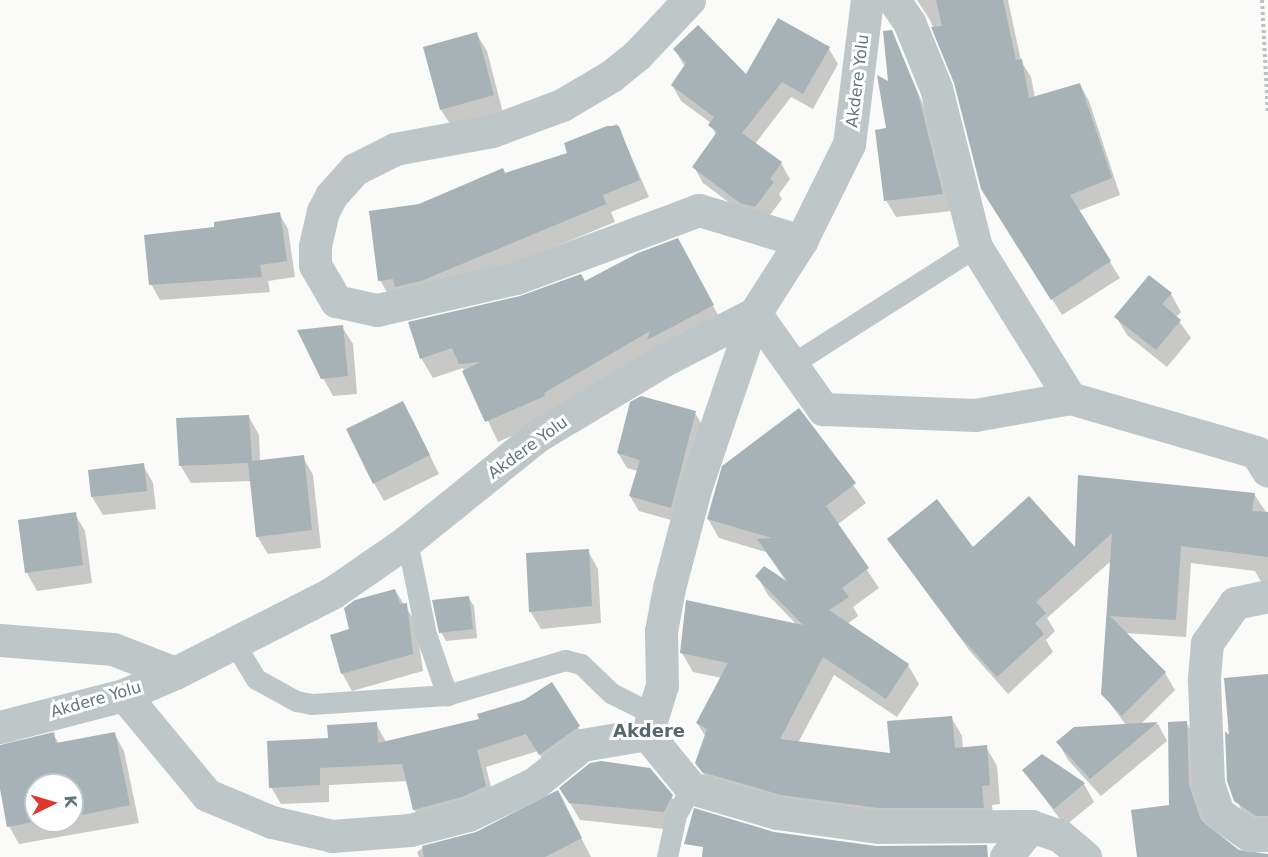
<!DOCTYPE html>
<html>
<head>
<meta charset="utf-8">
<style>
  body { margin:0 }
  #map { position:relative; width:1268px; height:857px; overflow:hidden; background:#fafaf8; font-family:"DejaVu Sans",sans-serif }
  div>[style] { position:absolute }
  .shadow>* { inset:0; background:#0003 }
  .building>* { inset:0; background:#a6b2b5 }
  .path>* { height:4px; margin-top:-2px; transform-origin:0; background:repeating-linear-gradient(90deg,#bcc0c2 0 3px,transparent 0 6px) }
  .service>* { height:21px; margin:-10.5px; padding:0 10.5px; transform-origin:10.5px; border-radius:10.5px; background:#bfc6c8 }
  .minor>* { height:33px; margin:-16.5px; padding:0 16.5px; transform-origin:16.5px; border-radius:16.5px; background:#bfc6c8 }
  .tertiary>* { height:33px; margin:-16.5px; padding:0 16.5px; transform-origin:16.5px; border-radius:16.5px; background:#bfc6c8 }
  span { translate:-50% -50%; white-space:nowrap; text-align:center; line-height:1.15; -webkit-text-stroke:6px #fff; paint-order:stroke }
  .street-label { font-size:16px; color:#61767c }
  .neighbourhood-label { font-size:18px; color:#57686d; font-weight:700 }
  .north { position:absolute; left:24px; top:773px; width:60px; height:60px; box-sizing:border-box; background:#fff; border:2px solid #c0c8cb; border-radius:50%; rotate:85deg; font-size:16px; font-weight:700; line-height:24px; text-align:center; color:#61767c }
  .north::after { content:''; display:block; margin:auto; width:21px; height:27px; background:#e03632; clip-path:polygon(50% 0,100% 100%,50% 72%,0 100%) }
</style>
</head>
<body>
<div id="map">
  <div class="shadow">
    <div style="clip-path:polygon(917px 0,1008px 0,1021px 61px,1031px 77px,1035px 98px,1080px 85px,1089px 101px,1120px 195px,1078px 211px,1120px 278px,1062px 315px,994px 206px,955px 81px,930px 20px)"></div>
    <div style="clip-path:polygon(891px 32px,927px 113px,952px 211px,896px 217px,886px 200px)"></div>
    <div style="clip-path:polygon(476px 33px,487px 51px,503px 113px,452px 127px,441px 110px)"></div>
    <div style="clip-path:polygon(829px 49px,838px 64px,813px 109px,791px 97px,755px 144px,781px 163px,790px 179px,779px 194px,782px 199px,764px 223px,750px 218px,703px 183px,694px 167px,716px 136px,711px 123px,681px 101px,672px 85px,685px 67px,675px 50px,746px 77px)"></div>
    <div style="clip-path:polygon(617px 124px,649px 197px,611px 212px,615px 222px,431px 298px,390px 297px,380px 280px,419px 206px,569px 154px,566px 144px)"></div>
    <div style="clip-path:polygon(279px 213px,288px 229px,295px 277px,268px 281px,270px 292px,160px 300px,151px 284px,216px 228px)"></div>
    <div style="clip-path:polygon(687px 258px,724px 326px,556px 417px,498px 442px,463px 368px,433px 378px,421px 358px,584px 283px)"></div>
    <div style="clip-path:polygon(1171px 294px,1181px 312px,1176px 317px,1191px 338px,1167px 367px,1127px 335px,1116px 317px)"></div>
    <div style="clip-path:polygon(342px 327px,353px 344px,357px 394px,333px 396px,323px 378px)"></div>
    <div style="clip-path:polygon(799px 410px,866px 503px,837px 525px,879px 588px,853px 607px,858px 616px,847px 624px,908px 665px,919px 684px,897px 717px,834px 675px,798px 743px,891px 754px,951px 717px,962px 736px,963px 749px,986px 747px,997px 766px,1000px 804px,992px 805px,994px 826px,891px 827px,708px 783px,697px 763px,706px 737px,697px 723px,722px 678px,693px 672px,682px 653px,798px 626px,768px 595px,757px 576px,788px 584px,766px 552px,719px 538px,708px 519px)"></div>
    <div style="clip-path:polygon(695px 413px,704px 428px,678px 522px,639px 511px,630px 496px,638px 471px,627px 468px,618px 453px)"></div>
    <div style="clip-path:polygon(249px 417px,259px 435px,260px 461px,303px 457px,313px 475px,321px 548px,268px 554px,257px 536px,251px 481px,191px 483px,180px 465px)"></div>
    <div style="clip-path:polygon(413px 421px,439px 474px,384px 501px,374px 483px)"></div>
    <div style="clip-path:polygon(143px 465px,153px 483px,156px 509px,103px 515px,92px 497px,90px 471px)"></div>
    <div style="clip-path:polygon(1080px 477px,1254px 494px,1268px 515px,1268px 594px,1255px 571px,1191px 563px,1186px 637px,1125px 633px,1165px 673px,1175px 690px,1140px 725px,1158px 724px,1167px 741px,1101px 796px,1068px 760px,1058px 742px,1126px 725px,1103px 694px,1112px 560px,1047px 618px,1055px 631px,1046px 640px,1053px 652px,1008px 694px,969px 650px,889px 539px,973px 549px,1076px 550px)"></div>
    <div style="clip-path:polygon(75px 514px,85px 531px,92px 583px,37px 591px,27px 573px)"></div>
    <div style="clip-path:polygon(588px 551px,598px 569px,601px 623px,541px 629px,530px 611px)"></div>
    <div style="clip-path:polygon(395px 590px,416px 623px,423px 671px,352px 691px,342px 673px,351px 630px)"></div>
    <div style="clip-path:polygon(469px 598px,474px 606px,477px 638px,446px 641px,441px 632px)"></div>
    <div style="clip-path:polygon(1268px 710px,1268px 833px,1245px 818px,1228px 780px,1229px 714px)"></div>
    <div style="clip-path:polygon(1186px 722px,1196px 739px,1198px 803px,1205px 825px,1239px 852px,1268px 857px,1138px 857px,1170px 806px)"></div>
    <div style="clip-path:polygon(376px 724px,386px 742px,578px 727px,588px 744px,550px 772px,538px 751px,486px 767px,495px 803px,424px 826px,414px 809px,408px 781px,329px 785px,329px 802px,281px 804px,271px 787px,329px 740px)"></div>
    <div style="clip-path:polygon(evenodd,114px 733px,124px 751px,139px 823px,19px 844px,9px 826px,0 782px,0 746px,53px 734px,59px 744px,114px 733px,36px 785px,72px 785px,72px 821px,36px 821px,36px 785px)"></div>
    <div style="clip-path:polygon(1042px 756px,1084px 784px,1094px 802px,1065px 826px,1024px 771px)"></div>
    <div style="clip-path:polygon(561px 788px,671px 796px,682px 814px,674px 830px,580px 820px)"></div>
    <div style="clip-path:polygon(567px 810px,591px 857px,419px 857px,417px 852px,423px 848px)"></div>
  </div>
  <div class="building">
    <div style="clip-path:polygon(936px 0,1003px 0,1016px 60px,1022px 59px,1029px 98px,1080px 83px,1112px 178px,1070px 195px,1111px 261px,1051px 300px,981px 189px,954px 83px,931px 27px,942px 26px)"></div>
    <div style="clip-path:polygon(778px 18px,830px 47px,803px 94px,782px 82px,742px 133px,782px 162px,770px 179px,774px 182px,755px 207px,740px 203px,692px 167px,717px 132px,708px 125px,714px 117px,671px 85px,686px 63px,673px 49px,698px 25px,746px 74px)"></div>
    <div style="clip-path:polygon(892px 30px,918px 94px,943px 194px,884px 201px,875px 130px,886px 128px,877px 75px,888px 81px,883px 31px)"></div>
    <div style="clip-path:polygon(477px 32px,494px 95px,440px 110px,423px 47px)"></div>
    <div style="clip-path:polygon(607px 126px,619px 126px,640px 180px,603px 195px,606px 204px,421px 281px,395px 287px,393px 279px,378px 281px,369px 211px,419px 204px,503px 168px,505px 173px,567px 153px,564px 143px)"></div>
    <div style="clip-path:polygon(280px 212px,287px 261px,260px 265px,262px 277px,149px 285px,144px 235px,214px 227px,214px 222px)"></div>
    <div style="clip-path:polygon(678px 238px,714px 305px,647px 340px,650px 331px,544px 393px,545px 396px,485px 422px,462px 371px,481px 362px,459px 364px,452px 348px,420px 359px,408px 322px,520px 296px,581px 274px,585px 281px,638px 253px)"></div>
    <div style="clip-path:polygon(1149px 275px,1172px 293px,1162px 304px,1181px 320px,1156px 350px,1114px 317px)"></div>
    <div style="clip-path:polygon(343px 325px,348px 376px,321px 379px,297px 330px)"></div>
    <div style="clip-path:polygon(641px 396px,696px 411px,671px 508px,629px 496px,640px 460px,617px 453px,630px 402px)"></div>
    <div style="clip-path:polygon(403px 401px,430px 455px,373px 484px,346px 429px)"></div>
    <div style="clip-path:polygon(799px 408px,856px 483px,826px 506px,869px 568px,842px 588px,849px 597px,829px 610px,909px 664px,886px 699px,823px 657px,780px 739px,890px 753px,887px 721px,952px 716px,955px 748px,987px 745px,990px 785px,982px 786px,984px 808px,879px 808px,781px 795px,702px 772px,695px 763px,707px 729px,696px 723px,728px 663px,680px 653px,686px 600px,803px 625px,755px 576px,764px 566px,788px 582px,757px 539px,772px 538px,707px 519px,722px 466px)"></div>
    <div style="clip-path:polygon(249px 415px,252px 461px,304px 455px,312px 530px,256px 537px,248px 463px,179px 466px,176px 418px)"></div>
    <div style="clip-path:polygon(144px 463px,147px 491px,91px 497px,88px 470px)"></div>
    <div style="clip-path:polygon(1078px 475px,1255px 493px,1252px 511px,1268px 512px,1268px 557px,1181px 546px,1176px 620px,1110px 616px,1166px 672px,1122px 716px,1101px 694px,1112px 533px,1036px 602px,1046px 613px,1035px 623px,1044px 634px,997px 677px,957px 633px,887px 539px,937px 499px,973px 547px,1029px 496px,1075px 547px)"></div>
    <div style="clip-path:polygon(76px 512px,83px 565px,25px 573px,18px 520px)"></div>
    <div style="clip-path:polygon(589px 549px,592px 606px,529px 612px,526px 553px)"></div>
    <div style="clip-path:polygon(395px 589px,400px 604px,407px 603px,413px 654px,341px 674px,330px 635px,349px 629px,344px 608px,355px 600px)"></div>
    <div style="clip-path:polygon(469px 596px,473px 629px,439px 633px,432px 600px)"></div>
    <div style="clip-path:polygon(1268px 674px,1268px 816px,1256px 816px,1234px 801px,1227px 781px,1225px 731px,1229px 735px,1224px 678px)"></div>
    <div style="clip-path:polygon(552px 682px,580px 726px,539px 755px,526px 734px,477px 750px,486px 786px,462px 797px,413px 810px,402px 764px,320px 768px,320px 785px,269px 788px,267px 741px,328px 738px,327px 725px,377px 722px,378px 743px,479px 719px,477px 714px,524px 700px)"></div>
    <div style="clip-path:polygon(1187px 721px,1189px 785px,1201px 820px,1239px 850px,1268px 854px,1268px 857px,1137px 857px,1131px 810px,1169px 805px,1168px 722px)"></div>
    <div style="clip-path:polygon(1158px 722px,1090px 779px,1056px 742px,1074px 727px)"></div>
    <div style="clip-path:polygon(54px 732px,56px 743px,115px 732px,130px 805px,72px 817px,72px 785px,36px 785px,36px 821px,39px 821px,7px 827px,0 789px,0 745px)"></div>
    <div style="clip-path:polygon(1042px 754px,1085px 783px,1054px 809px,1022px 770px)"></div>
    <div style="clip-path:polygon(601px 761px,650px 768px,673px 795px,664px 812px,569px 803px,559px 788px,590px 763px)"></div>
    <div style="clip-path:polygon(558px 790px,582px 838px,545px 857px,424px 857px,422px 846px,476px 832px)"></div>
    <div style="clip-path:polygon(694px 808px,774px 832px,876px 846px,987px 845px,988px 857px,702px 857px,703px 847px,684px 844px)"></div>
  </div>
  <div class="path">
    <div style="left:1262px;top:0;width:114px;rotate:87deg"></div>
  </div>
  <div class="service">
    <div style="left:792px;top:364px;width:218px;rotate:-32.5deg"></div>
    <div style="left:407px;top:541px;width:95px;rotate:78.5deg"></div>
    <div style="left:426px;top:634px;width:65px;rotate:71deg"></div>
    <div style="left:234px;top:643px;width:42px;rotate:58.6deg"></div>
    <div style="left:256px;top:679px;width:46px;rotate:28.8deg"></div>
    <div style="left:296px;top:701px;width:16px;rotate:11deg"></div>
    <div style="left:312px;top:704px;width:135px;rotate:-3.8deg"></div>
    <div style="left:447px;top:695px;width:123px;rotate:-16.5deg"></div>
    <div style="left:565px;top:660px;width:16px;rotate:14deg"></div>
    <div style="left:581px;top:664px;width:42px;rotate:44deg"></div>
    <div style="left:611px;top:693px;width:47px;rotate:26.6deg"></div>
    <div style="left:667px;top:857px;width:43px;rotate:-77.9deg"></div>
    <div style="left:676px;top:815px;width:31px;rotate:-61deg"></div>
  </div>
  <div class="minor">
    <div style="left:689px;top:0;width:76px;rotate:133.4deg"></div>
    <div style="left:637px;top:55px;width:33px;rotate:141deg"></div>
    <div style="left:611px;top:76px;width:57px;rotate:149.4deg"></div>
    <div style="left:562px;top:105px;width:75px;rotate:159.6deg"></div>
    <div style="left:492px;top:131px;width:99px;rotate:169.5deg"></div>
    <div style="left:395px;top:149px;width:45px;rotate:153.4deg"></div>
    <div style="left:355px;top:169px;width:36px;rotate:132deg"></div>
    <div style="left:331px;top:196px;width:17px;rotate:118deg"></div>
    <div style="left:323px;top:211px;width:36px;rotate:103deg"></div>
    <div style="left:315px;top:246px;width:19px;rotate:90deg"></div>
    <div style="left:315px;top:265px;width:42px;rotate:59.7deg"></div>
    <div style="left:336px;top:301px;width:42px;rotate:12.4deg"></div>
    <div style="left:377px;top:310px;width:143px;rotate:-13deg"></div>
    <div style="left:516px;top:278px;width:195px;rotate:-20.4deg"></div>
    <div style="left:699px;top:210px;width:107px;rotate:16.9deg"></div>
    <div style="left:894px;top:0;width:27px;rotate:56deg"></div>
    <div style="left:909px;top:22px;width:71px;rotate:67.8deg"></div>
    <div style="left:936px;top:88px;width:164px;rotate:75.9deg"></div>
    <div style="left:976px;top:247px;width:178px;rotate:58.1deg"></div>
    <div style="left:1070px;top:398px;width:194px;rotate:16.2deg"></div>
    <div style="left:1256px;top:452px;width:22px;rotate:58deg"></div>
    <div style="left:755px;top:313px;width:118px;rotate:54.7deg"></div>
    <div style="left:823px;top:409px;width:152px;rotate:2.3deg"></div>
    <div style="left:975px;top:415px;width:97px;rotate:-10.1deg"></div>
    <div style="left:1268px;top:596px;width:34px;rotate:168deg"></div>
    <div style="left:1235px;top:603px;width:49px;rotate:125deg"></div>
    <div style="left:1207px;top:643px;width:37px;rotate:95deg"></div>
    <div style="left:1204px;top:680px;width:104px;rotate:87.8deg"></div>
    <div style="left:1208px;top:784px;width:31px;rotate:71deg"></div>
    <div style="left:1218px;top:813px;width:39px;rotate:35deg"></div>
    <div style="left:1250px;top:835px;width:18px"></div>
    <div style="left:0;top:640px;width:113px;rotate:4.6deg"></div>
    <div style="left:113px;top:649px;width:66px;rotate:21.2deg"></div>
    <div style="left:124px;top:695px;width:130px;rotate:50.3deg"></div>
    <div style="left:207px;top:795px;width:70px;rotate:22.6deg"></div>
    <div style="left:272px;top:822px;width:62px;rotate:13.1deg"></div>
    <div style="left:332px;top:836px;width:78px;rotate:-4.4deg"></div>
    <div style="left:410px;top:830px;width:60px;rotate:-14.5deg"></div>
    <div style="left:468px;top:815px;width:74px;rotate:-25.5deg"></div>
    <div style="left:535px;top:783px;width:60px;rotate:-39deg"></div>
    <div style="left:582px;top:745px;width:66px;rotate:-9.6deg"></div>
    <div style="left:647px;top:734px;width:70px;rotate:50.8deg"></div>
    <div style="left:691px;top:788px;width:90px;rotate:16.2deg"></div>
    <div style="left:777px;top:813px;width:102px;rotate:7.9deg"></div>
    <div style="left:878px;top:827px;width:153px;rotate:-0.4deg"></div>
    <div style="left:1031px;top:826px;width:31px;rotate:19deg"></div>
    <div style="left:1060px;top:836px;width:33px;rotate:40deg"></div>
    <div style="left:647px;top:734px;width:51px;rotate:-73deg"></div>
    <div style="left:662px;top:685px;width:54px;rotate:-91.1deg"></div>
    <div style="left:661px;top:631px;width:44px;rotate:-79.5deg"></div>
    <div style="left:669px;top:588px;width:102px;rotate:-75.3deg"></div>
    <div style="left:695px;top:489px;width:186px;rotate:-71.2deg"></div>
    <div style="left:1006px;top:857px;width:40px;rotate:-51deg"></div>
  </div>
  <div class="tertiary">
    <div style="left:0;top:727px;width:128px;rotate:-14.5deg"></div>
    <div style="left:124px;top:695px;width:56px;rotate:-23.3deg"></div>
    <div style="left:175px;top:673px;width:176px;rotate:-27deg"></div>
    <div style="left:332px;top:593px;width:91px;rotate:-34.7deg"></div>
    <div style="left:407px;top:541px;width:167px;rotate:-38.9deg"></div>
    <div style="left:537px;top:436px;width:152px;rotate:-30.8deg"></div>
    <div style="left:668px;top:358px;width:98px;rotate:-27.3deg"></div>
    <div style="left:755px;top:313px;width:85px;rotate:-57.4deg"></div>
    <div style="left:801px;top:241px;width:108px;rotate:-63.7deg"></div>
    <div style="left:849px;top:144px;width:145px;rotate:-82.9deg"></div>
  </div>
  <div class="street-label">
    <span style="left:858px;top:81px;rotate:-83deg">Akdere Yolu</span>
    <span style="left:528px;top:448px;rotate:-36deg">Akdere Yolu</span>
    <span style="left:96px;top:700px;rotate:-16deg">Akdere Yolu</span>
  </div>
  <div class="neighbourhood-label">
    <span style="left:649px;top:731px">Akdere</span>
  </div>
  <div class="north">K</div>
</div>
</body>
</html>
